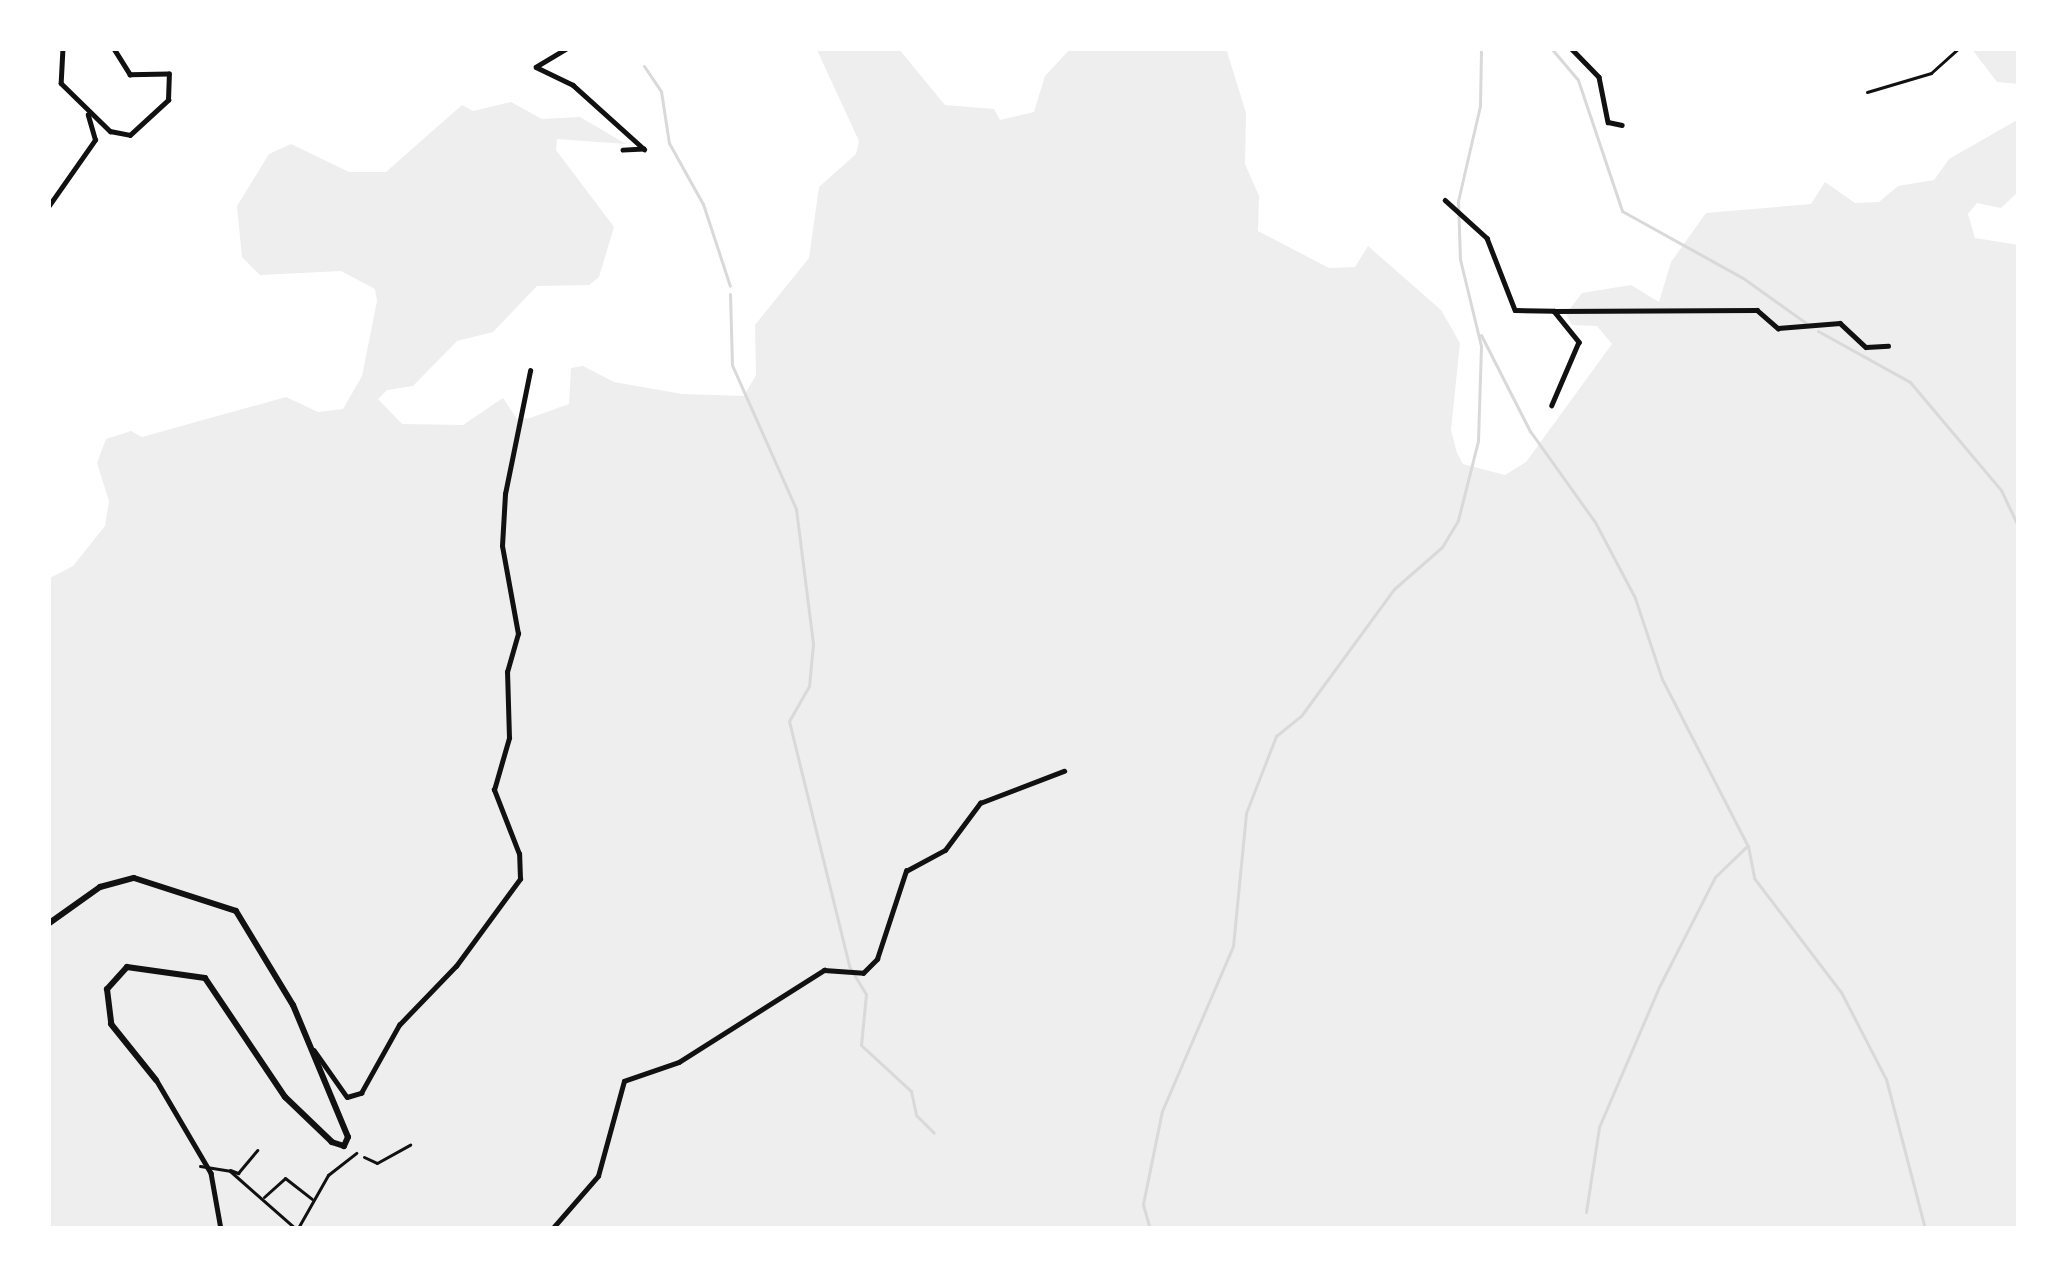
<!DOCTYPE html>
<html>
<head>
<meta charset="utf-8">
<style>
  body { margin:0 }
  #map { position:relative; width:2067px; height:1277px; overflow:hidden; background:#fff; font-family:Commissioner,sans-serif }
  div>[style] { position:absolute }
  .green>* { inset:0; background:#eee }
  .stream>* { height:3px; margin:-1.5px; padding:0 1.5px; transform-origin:1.5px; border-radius:1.5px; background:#d9d9d9 }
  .path>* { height:3px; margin:-1.5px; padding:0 1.5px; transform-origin:1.5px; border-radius:1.5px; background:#111 }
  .pedestrian>* { height:3px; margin:-1.5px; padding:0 1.5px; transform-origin:1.5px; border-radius:1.5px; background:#111 }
  .minor>* { height:4.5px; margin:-2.25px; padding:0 2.25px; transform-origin:2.25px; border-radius:2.25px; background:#111 }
  .tertiary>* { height:6px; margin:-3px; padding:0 3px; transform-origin:3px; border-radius:3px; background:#111 }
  span { translate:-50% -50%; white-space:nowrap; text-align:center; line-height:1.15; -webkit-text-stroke:9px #fff; paint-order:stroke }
  .frame { position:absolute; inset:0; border:51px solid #fff; pointer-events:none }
</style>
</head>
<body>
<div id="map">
  <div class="green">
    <div style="clip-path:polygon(816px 48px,898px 48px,945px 105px,994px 109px,1000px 120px,1034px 112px,1045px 76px,1071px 48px,1226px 48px,1246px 113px,1245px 164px,1259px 196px,1258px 231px,1329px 268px,1355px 267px,1368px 246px,1441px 310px,1460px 343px,1451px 430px,1457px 453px,1463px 464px,1505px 475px,1526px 462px,1612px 344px,1597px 326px,1572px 325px,1566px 314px,1582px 293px,1631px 285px,1659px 302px,1671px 262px,1706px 213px,1811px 204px,1825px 182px,1855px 203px,1879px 202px,1898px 186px,1934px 180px,1949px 159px,2019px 119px,2019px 191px,2001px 208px,1977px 203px,1968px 214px,1975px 238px,2019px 245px,2019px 1229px,48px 1229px,48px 579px,73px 566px,105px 526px,109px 501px,97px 463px,106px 439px,131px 431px,142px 437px,286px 397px,318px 412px,343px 409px,362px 376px,377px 301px,375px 289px,341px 271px,260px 275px,242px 257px,237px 206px,269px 154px,291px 144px,349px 172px,386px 172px,462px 105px,473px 111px,511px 102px,542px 119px,580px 117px,626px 144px,557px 139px,556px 150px,614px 227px,599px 277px,589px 285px,537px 286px,493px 332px,457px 341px,413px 386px,387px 390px,378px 399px,402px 424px,463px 425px,503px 398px,517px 419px,530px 418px,569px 404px,571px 368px,583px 366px,614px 382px,682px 394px,744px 396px,756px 375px,755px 325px,809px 258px,819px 187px,856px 154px,859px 141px)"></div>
    <div style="clip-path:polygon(1971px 48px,2019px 48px,2019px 84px,1997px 82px)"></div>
  </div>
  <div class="stream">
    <div style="left:1551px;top:48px;width:42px;rotate:49.8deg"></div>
    <div style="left:1578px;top:80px;width:138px;rotate:71.4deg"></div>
    <div style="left:1622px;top:211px;width:138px;rotate:29deg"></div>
    <div style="left:1743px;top:278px;width:77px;rotate:35.5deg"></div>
    <div style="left:644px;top:66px;width:30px;rotate:56deg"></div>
    <div style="left:661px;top:91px;width:53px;rotate:81.3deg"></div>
    <div style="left:669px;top:143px;width:70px;rotate:60.9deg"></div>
    <div style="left:703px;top:204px;width:86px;rotate:71.8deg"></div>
    <div style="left:730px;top:294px;width:71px;rotate:88.4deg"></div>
    <div style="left:732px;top:365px;width:158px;rotate:66deg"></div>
    <div style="left:796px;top:509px;width:136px;rotate:82.8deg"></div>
    <div style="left:813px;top:644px;width:42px;rotate:95.4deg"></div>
    <div style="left:809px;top:686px;width:40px;rotate:119.7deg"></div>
    <div style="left:789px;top:721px;width:252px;rotate:76.2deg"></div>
    <div style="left:849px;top:966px;width:33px;rotate:59deg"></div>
    <div style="left:866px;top:994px;width:51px;rotate:95.6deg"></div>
    <div style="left:861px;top:1045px;width:68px;rotate:42.6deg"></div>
    <div style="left:911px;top:1091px;width:25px;rotate:78deg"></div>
    <div style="left:916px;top:1115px;width:25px;rotate:45deg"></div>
    <div style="left:1818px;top:331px;width:105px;rotate:29deg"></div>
    <div style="left:1910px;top:382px;width:141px;rotate:49.9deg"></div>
    <div style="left:2001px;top:490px;width:42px;rotate:64.7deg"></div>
    <div style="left:1481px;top:335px;width:108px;rotate:63deg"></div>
    <div style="left:1530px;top:431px;width:112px;rotate:54.5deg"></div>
    <div style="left:1595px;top:522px;width:86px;rotate:62.2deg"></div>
    <div style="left:1635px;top:598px;width:85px;rotate:71.6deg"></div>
    <div style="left:1662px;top:679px;width:188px;rotate:62.8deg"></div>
    <div style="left:1748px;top:846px;width:33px;rotate:79deg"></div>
    <div style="left:1754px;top:878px;width:143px;rotate:52.7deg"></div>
    <div style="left:1841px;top:992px;width:98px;rotate:62.7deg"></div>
    <div style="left:1886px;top:1079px;width:155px;rotate:75.4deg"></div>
    <div style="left:1586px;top:1212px;width:86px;rotate:-81.3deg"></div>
    <div style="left:1599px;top:1127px;width:155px;rotate:-66.8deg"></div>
    <div style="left:1660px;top:985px;width:121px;rotate:-63deg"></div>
    <div style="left:1715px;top:877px;width:43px;rotate:-44.1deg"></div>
    <div style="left:1150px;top:1229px;width:26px;rotate:-106deg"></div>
    <div style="left:1143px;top:1204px;width:95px;rotate:-78.5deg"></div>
    <div style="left:1162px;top:1111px;width:180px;rotate:-66.7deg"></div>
    <div style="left:1233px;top:946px;width:134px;rotate:-84.4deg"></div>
    <div style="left:1246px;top:813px;width:83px;rotate:-68.7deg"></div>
    <div style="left:1276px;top:736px;width:32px;rotate:-39deg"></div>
    <div style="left:1301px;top:716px;width:157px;rotate:-53.8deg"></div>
    <div style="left:1394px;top:589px;width:64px;rotate:-41.2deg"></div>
    <div style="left:1442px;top:547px;width:31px;rotate:-59deg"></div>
    <div style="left:1458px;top:520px;width:81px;rotate:-75.8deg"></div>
    <div style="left:1478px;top:441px;width:95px;rotate:-88.2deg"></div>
    <div style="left:1481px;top:346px;width:89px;rotate:-103.6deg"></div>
    <div style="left:1460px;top:259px;width:58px;rotate:-92deg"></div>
    <div style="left:1458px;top:201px;width:98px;rotate:-77deg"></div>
    <div style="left:1480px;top:106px;width:58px;rotate:-89deg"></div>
  </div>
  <div class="path">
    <div style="left:1867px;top:92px;width:67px;rotate:-16.5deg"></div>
    <div style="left:1931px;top:73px;width:38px;rotate:-42deg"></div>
    <div style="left:364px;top:1157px;width:14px;rotate:25deg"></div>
    <div style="left:377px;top:1163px;width:38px;rotate:-29deg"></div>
  </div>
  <div class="pedestrian">
    <div style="left:200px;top:1166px;width:30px;rotate:9deg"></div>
    <div style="left:230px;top:1171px;width:88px;rotate:41.3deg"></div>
    <div style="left:230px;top:1170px;width:9px;rotate:21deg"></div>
    <div style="left:238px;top:1173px;width:30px;rotate:-50deg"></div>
    <div style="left:264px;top:1197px;width:28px;rotate:-42deg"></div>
    <div style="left:285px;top:1178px;width:34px;rotate:38deg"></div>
    <div style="left:298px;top:1228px;width:61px;rotate:-60.5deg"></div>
    <div style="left:328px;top:1175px;width:36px;rotate:-38deg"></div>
  </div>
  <div class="minor">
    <div style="left:63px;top:48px;width:35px;rotate:93deg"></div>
    <div style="left:61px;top:83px;width:69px;rotate:44.4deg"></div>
    <div style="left:110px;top:131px;width:20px;rotate:11deg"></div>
    <div style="left:130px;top:135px;width:52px;rotate:-42.6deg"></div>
    <div style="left:168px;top:100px;width:26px;rotate:-88deg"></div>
    <div style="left:169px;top:74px;width:39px;rotate:179deg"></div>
    <div style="left:130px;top:75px;width:32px;rotate:-122deg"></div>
    <div style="left:568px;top:48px;width:37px;rotate:149deg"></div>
    <div style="left:536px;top:67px;width:41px;rotate:25.9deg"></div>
    <div style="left:573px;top:85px;width:96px;rotate:42deg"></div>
    <div style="left:644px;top:149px;width:21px;rotate:177deg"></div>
    <div style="left:1571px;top:48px;width:40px;rotate:46deg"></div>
    <div style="left:1599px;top:77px;width:46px;rotate:78.7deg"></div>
    <div style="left:1608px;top:122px;width:14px;rotate:12deg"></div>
    <div style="left:1445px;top:200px;width:57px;rotate:42.1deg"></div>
    <div style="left:1487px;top:238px;width:77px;rotate:68.7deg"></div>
    <div style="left:1515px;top:310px;width:39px;rotate:1deg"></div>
    <div style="left:1554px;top:311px;width:40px;rotate:51deg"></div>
    <div style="left:1579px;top:342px;width:69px;rotate:113.2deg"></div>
    <div style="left:48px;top:207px;width:82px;rotate:-55deg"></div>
    <div style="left:95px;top:140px;width:26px;rotate:-106deg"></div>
    <div style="left:1554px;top:311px;width:203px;rotate:-0.3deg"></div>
    <div style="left:1757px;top:310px;width:28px;rotate:41deg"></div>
    <div style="left:1778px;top:328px;width:62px;rotate:-4.6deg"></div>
    <div style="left:1840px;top:323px;width:35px;rotate:43deg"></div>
    <div style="left:1866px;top:347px;width:22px;rotate:-3deg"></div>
    <div style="left:314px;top:1050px;width:57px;rotate:54.9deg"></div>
    <div style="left:347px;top:1097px;width:15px;rotate:-16deg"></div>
    <div style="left:361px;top:1093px;width:78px;rotate:-60.8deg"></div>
    <div style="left:399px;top:1025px;width:82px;rotate:-46deg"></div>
    <div style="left:456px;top:966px;width:108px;rotate:-53.7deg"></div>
    <div style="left:520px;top:879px;width:25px;rotate:-92deg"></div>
    <div style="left:519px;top:854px;width:69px;rotate:-111.3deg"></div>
    <div style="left:494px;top:790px;width:54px;rotate:-73.9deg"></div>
    <div style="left:509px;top:738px;width:66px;rotate:-91.7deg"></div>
    <div style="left:507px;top:672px;width:40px;rotate:-74deg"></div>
    <div style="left:518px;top:634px;width:89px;rotate:-100.3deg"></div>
    <div style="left:502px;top:546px;width:52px;rotate:-86.7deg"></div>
    <div style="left:505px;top:494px;width:126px;rotate:-78.5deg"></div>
    <div style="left:157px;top:1081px;width:107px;rotate:59.6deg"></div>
    <div style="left:211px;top:1173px;width:57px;rotate:79.9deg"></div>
    <div style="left:552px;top:1229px;width:70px;rotate:-49deg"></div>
    <div style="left:598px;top:1176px;width:98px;rotate:-74.7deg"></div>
    <div style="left:624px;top:1081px;width:58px;rotate:-19.1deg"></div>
    <div style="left:679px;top:1062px;width:172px;rotate:-32.4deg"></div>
    <div style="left:824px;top:970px;width:39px;rotate:4deg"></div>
    <div style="left:863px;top:973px;width:20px;rotate:-45deg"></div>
    <div style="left:877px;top:959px;width:93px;rotate:-71.8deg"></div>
    <div style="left:906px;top:871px;width:44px;rotate:-28.3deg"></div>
    <div style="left:945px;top:850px;width:59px;rotate:-53.3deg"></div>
    <div style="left:980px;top:803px;width:90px;rotate:-20.9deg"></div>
  </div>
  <div class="tertiary">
    <div style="left:48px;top:924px;width:64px;rotate:-35.4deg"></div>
    <div style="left:100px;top:887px;width:35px;rotate:-15deg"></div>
    <div style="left:134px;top:878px;width:107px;rotate:17.9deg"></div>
    <div style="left:236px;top:911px;width:110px;rotate:58.8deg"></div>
    <div style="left:293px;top:1005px;width:143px;rotate:67.4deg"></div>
    <div style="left:348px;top:1137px;width:10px;rotate:114deg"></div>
    <div style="left:344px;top:1146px;width:13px;rotate:-162deg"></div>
    <div style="left:332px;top:1142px;width:65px;rotate:-136.2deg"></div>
    <div style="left:285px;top:1097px;width:143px;rotate:-123.9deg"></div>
    <div style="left:205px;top:978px;width:79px;rotate:-172deg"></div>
    <div style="left:127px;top:967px;width:30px;rotate:132deg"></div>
    <div style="left:107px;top:989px;width:35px;rotate:83deg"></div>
    <div style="left:111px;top:1024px;width:72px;rotate:51.2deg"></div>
  </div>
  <div class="frame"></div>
</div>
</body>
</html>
